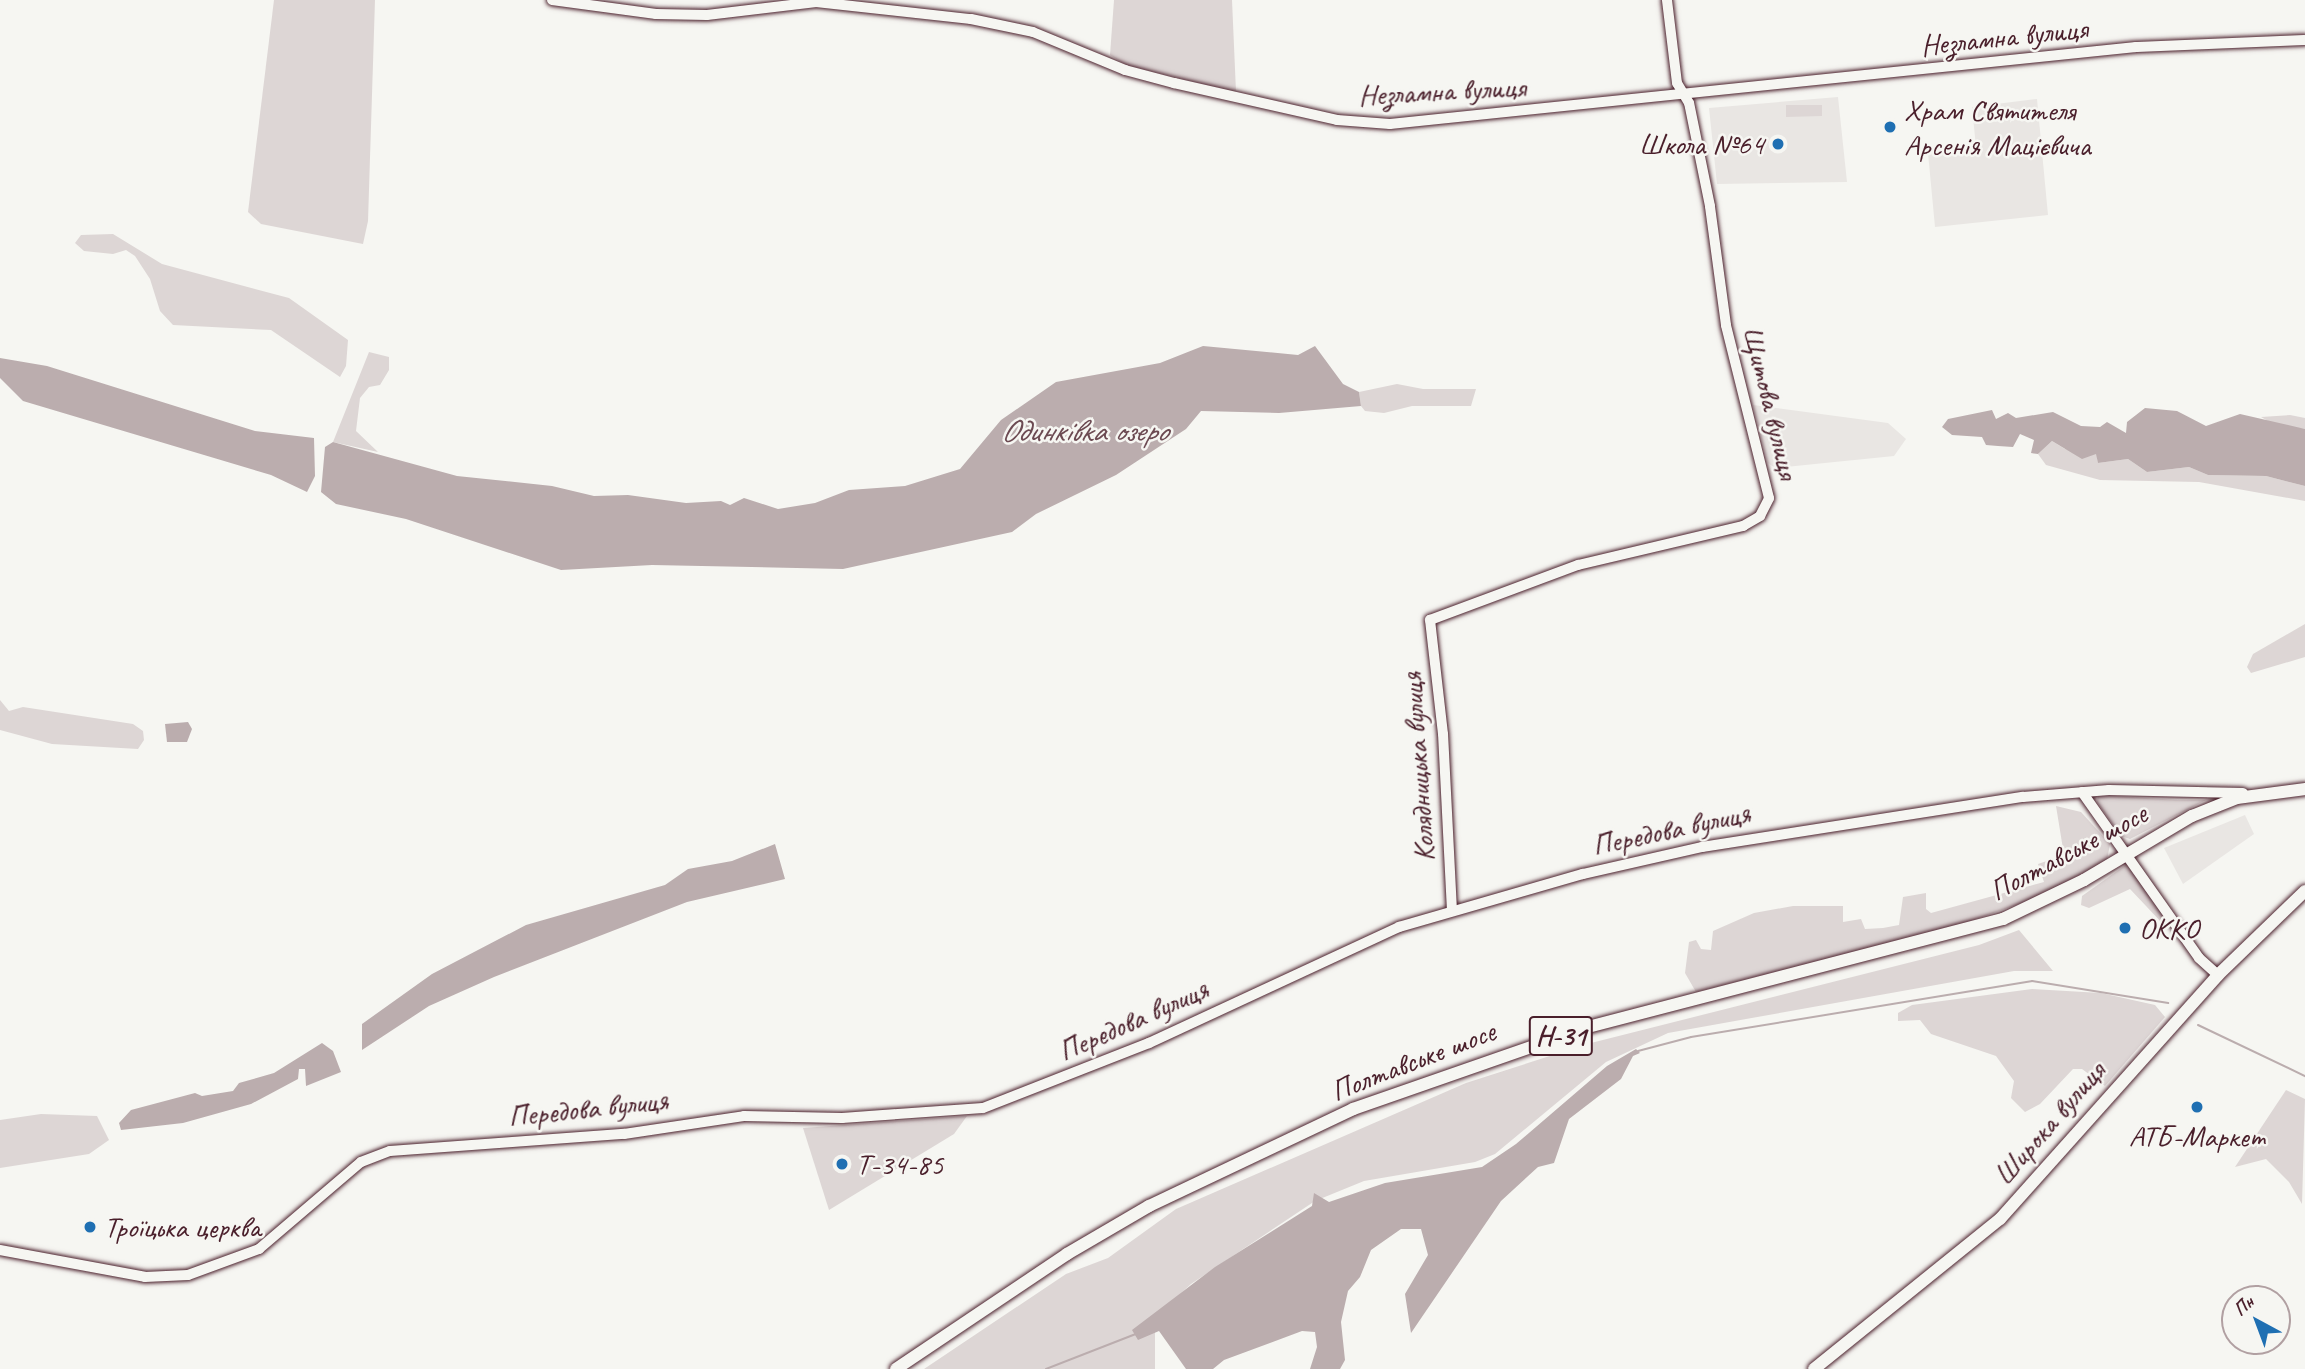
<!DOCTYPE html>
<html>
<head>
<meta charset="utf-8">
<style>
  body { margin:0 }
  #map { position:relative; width:2305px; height:1369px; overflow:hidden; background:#f6f6f2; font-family:Caveat,sans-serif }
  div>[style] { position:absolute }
  .built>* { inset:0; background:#e9e6e3 }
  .green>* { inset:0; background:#ddd6d5 }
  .water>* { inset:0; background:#bbadae }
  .stream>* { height:2px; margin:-1px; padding:0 1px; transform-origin:1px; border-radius:1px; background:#bbadae }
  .roads { filter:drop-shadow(0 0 2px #4a1f2b) drop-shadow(0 0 2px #4a1f2b) }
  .minor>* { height:10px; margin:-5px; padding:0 5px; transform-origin:5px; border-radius:5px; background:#f6f6f2 }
  .major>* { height:12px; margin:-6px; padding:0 6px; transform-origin:6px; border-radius:6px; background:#f6f6f2 }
  .dots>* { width:19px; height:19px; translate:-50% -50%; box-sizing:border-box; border:4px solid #f6f6f2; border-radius:50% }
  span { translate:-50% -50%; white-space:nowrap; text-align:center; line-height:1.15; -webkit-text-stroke:5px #f6f6f2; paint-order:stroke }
  .shield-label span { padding:2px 5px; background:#f6f6f2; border:2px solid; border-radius:5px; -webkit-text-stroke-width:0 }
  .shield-label { font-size:28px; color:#4a1f2b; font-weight:700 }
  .street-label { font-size:30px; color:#4a1f2b }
  .poi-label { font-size:30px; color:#4a1f2b }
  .left { translate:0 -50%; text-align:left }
  .right { translate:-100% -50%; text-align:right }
  .water-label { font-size:32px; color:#6c4a52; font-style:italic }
  .north { position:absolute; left:2221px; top:1285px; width:70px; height:70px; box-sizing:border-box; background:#f6f6f2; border:2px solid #b1a0a2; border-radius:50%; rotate:319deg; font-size:19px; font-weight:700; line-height:28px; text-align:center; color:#4a1f2b }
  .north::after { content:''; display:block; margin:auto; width:24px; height:32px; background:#1f6fb2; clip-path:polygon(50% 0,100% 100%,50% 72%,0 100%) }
</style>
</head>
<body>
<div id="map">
  <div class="built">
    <div style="clip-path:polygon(1838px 97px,1847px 182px,1717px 184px,1709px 108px)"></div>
    <div style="clip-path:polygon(2037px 99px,2048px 215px,1935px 227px,1928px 153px,1976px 147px,1972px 107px)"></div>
    <div style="clip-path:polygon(1753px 405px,1888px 423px,1906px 439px,1894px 456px,1775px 468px,1768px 463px)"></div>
    <div style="clip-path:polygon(2245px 815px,2254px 834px,2183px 884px,2164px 848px)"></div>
  </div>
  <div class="green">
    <div style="clip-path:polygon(274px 0,375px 0,368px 221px,363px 244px,261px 224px,248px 212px)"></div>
    <div style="clip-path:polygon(1114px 0,1232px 0,1236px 92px,1126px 65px,1110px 55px)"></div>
    <div style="clip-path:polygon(1786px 105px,1822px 105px,1822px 116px,1786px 117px)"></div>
    <div style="clip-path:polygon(113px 234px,162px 264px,289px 298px,348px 340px,346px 366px,340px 377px,271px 330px,173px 325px,160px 311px,150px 279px,135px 256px,126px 250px,113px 254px,84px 251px,75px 243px,81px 235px)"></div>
    <div style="clip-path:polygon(369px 352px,389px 357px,389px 370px,380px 385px,369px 387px,360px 398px,356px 431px,378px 452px,333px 442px)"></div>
    <div style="clip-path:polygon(1397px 384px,1423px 389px,1476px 389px,1471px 406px,1412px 406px,1384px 413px,1365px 411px,1361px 406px,1359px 392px)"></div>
    <div style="clip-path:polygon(2290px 415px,2305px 418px,2305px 429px,2275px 425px,2261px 417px)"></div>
    <div style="clip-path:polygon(2052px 441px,2065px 449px,2097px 454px,2098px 463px,2128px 459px,2147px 472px,2189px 467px,2208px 475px,2266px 476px,2305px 486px,2305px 501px,2199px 482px,2100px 480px,2046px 465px,2038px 454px)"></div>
    <div style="clip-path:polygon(2305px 624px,2305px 657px,2251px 673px,2247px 667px,2253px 654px)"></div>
    <div style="clip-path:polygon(0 700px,9px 711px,23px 707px,133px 724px,143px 731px,144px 740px,138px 749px,52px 744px,0 730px)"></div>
    <div style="clip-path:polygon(2098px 795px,2178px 800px,2206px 800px,2130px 839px,2121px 836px,2097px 802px)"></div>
    <div style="clip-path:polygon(2056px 806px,2081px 812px,2110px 844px,2107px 860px,2039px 897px,1953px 927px,1696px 992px,1685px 973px,1689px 942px,1696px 940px,1701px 949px,1711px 950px,1713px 931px,1754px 913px,1793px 906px,1843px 906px,1843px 922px,1861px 919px,1865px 929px,1883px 928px,1899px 925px,1903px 897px,1926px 893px,1926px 909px,1931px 913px,2044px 882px,2038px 864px,2064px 855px)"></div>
    <div style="clip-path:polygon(2127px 864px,2164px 916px,2162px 923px,2130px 889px,2089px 908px,2081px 905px,2082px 896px)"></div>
    <div style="clip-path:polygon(2019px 930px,2053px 971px,2014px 971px,1668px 1033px,1606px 1062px,1495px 1154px,1475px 1162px,1364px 1181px,1315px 1201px,1191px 1284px,1155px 1317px,1155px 1369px,924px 1369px,1066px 1274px,1108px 1258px,1176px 1209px,1466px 1083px,1587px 1044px,1979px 945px)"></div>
    <div style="clip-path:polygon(2032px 989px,2101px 993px,2155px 1005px,2165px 1017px,2105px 1086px,2082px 1069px,2073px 1069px,2040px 1104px,2025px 1112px,2011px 1098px,2014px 1081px,1996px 1056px,1931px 1034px,1920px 1020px,1898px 1021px,1898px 1013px,1912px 1005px)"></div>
    <div style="clip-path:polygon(2286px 1090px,2305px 1099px,2302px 1204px,2289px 1182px,2266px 1159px,2235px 1167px)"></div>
    <div style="clip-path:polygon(41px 1114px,97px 1116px,109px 1140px,89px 1154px,0 1168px,0 1120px)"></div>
    <div style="clip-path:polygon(967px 1116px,954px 1134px,829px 1210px,803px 1128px)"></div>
  </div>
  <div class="water">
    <div style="clip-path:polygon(1203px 346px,1298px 355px,1315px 346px,1343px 384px,1359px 392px,1361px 406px,1279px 413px,1201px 411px,1186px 429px,1116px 475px,1036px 514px,1012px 532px,843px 569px,652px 565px,561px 570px,406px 519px,336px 504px,321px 492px,325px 447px,333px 442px,457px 476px,552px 486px,594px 496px,628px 495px,686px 503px,721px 501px,730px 505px,744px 498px,778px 509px,815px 503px,849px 490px,905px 486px,960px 469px,1001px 420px,1056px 382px,1160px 363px)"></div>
    <div style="clip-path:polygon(0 358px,47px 366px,255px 431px,314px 438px,315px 476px,307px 492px,271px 475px,23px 401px,0 378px)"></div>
    <div style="clip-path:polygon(2145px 408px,2177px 411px,2206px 426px,2240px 414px,2305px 429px,2305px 486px,2266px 476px,2208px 475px,2189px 467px,2147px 472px,2128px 459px,2098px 463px,2096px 454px,2082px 459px,2052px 441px,2038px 454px,2031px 453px,2034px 440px,2020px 434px,2013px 447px,1998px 446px,1986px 445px,1982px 437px,1952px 435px,1942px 427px,1948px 419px,1992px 410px,1996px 419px,2008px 413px,2016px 418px,2053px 412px,2081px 426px,2100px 427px,2107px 422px,2126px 433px,2127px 422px)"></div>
    <div style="clip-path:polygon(188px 722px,192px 729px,187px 742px,167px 742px,165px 724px)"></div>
    <div style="clip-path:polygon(775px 844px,785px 879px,687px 902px,494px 977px,429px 1006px,362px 1050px,362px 1024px,432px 974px,526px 925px,665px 885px,688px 869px,732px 861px)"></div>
    <div style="clip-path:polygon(322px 1043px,333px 1051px,341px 1072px,306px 1086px,305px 1069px,299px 1069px,298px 1079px,251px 1104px,183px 1123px,121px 1130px,119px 1123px,131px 1110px,195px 1093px,202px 1096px,233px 1091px,239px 1083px,274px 1073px)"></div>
    <div style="clip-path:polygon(1636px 1049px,1640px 1053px,1633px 1056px,1621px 1079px,1569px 1119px,1554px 1163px,1538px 1167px,1501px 1201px,1411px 1333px,1405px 1294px,1428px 1255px,1421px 1229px,1401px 1229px,1371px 1250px,1360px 1277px,1348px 1291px,1341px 1322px,1345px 1360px,1340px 1369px,1310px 1369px,1317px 1347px,1315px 1332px,1302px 1331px,1224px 1360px,1213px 1369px,1186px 1369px,1159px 1331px,1138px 1340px,1132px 1330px,1215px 1267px,1312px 1206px,1314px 1193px,1329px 1202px,1385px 1183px,1482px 1167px,1516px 1144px,1607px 1066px)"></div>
  </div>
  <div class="stream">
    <div style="left:2198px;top:1025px;width:119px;rotate:25.5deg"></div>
    <div style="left:1638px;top:1051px;width:55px;rotate:-14.8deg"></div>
    <div style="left:1691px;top:1037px;width:346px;rotate:-9.3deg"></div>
    <div style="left:2032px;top:981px;width:138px;rotate:9.2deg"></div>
    <div style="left:1046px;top:1369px;width:97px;rotate:-21.3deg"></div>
  </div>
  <div class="roads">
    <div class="minor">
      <div style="left:552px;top:0;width:105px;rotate:7.7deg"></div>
      <div style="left:656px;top:14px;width:51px;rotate:1.1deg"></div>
      <div style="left:707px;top:15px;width:110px;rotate:-6.8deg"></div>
      <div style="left:816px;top:2px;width:156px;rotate:6.3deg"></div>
      <div style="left:971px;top:19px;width:63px;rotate:11.8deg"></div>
      <div style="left:1033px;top:32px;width:100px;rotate:22.4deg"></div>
      <div style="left:1125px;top:70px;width:51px;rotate:14.9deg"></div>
      <div style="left:1174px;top:83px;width:167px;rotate:12.8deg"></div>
      <div style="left:1337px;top:120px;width:53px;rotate:4.3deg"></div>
      <div style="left:1390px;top:124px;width:750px;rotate:-5.89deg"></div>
      <div style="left:2136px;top:47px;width:169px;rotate:-2.4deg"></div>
      <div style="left:2082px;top:792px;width:203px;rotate:54.8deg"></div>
      <div style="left:2199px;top:958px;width:25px;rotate:42deg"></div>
      <div style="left:1452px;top:911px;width:177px;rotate:-92.9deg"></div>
      <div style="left:1443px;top:734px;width:115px;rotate:-96.5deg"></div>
      <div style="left:1430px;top:620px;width:158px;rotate:-20.4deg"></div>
      <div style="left:1578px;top:565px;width:170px;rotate:-13.3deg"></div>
      <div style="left:1743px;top:526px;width:20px;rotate:-30deg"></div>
      <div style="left:1760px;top:516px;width:20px;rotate:-63deg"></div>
      <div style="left:1769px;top:498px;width:178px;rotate:-104deg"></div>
      <div style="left:1726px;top:325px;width:120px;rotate:-97.7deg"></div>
      <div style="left:1710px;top:206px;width:105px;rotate:-101.5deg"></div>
      <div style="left:1689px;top:103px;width:23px;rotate:-121deg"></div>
      <div style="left:1677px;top:83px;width:84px;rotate:-96.9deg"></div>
      <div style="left:0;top:1250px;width:147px;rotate:10.5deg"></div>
      <div style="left:145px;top:1277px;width:43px;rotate:-2.7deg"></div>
      <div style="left:188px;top:1275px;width:76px;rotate:-20.1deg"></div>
      <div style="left:259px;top:1249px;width:134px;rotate:-40.5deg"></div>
      <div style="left:361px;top:1162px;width:31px;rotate:-21deg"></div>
      <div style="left:390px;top:1151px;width:235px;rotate:-4.2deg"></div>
      <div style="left:624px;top:1134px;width:121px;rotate:-8.5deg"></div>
      <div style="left:744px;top:1116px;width:98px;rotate:1.2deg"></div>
      <div style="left:842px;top:1118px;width:141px;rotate:-4.1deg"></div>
      <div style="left:983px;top:1108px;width:178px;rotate:-21.4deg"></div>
      <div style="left:1149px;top:1043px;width:276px;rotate:-24.9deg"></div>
      <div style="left:1399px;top:927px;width:191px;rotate:-16.1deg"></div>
      <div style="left:1583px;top:874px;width:122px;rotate:-12.8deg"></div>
      <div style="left:1702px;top:847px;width:325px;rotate:-8.9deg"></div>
      <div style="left:2023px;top:797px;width:86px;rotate:-4.7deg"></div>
      <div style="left:2109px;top:790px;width:134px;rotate:1.3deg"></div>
    </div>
    <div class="major">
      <div style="left:896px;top:1369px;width:206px;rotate:-33.9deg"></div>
      <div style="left:1067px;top:1254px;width:95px;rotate:-30.3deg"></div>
      <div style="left:1149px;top:1206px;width:226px;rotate:-25.4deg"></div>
      <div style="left:1353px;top:1109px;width:249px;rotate:-19.2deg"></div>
      <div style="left:1588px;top:1027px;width:429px;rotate:-14.6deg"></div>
      <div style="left:2003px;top:919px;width:90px;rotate:-25.7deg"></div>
      <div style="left:2084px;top:880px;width:126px;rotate:-30.7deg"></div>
      <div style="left:2192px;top:816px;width:48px;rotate:-21.8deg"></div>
      <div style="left:2237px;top:798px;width:69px;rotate:-7.5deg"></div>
      <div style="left:1814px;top:1369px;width:239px;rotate:-38.9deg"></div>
      <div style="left:2000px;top:1219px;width:327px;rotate:-48.2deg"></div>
      <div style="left:2218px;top:975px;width:121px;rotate:-44deg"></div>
    </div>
  </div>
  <div class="dots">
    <div style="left:1890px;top:127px;background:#1f6fb2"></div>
    <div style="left:1778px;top:144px;background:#1f6fb2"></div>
    <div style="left:2125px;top:928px;background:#1f6fb2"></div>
    <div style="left:2197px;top:1107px;background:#1f6fb2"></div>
    <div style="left:842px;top:1164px;background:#1f6fb2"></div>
    <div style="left:90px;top:1227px;background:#1f6fb2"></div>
  </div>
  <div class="shield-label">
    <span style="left:1561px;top:1036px">Н-31</span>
  </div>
  <div class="street-label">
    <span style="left:2004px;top:37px;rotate:-6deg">Незламна вулиця</span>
    <span style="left:1442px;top:91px;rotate:-3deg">Незламна вулиця</span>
    <span style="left:1771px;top:403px;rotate:76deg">Щитова вулиця</span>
    <span style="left:1418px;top:767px;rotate:-94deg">Колядницька вулиця</span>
    <span style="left:1671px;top:829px;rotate:-12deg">Передова вулиця</span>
    <span style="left:2068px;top:852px;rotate:-28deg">Полтавське шосе</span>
    <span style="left:1133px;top:1020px;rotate:-24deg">Передова вулиця</span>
    <span style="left:1413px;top:1061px;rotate:-21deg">Полтавське шосе</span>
    <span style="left:588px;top:1108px;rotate:-6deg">Передова вулиця</span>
    <span style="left:2049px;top:1123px;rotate:-49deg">Широка вулиця</span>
  </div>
  <div class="poi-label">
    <span class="left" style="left:1904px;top:127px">Храм Святителя<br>Арсенія Мацієвича</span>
    <span class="right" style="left:1764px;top:144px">Школа №64</span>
    <span class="left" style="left:2139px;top:928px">ОККО</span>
    <span style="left:2197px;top:1136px">АТБ-Маркет</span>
    <span class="left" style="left:856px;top:1164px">Т-34-85</span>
    <span class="left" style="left:104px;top:1227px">Троїцька церква</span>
  </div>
  <div class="water-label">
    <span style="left:1084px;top:431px">Одинківка озеро</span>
  </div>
  <div class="north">Пн</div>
</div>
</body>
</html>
